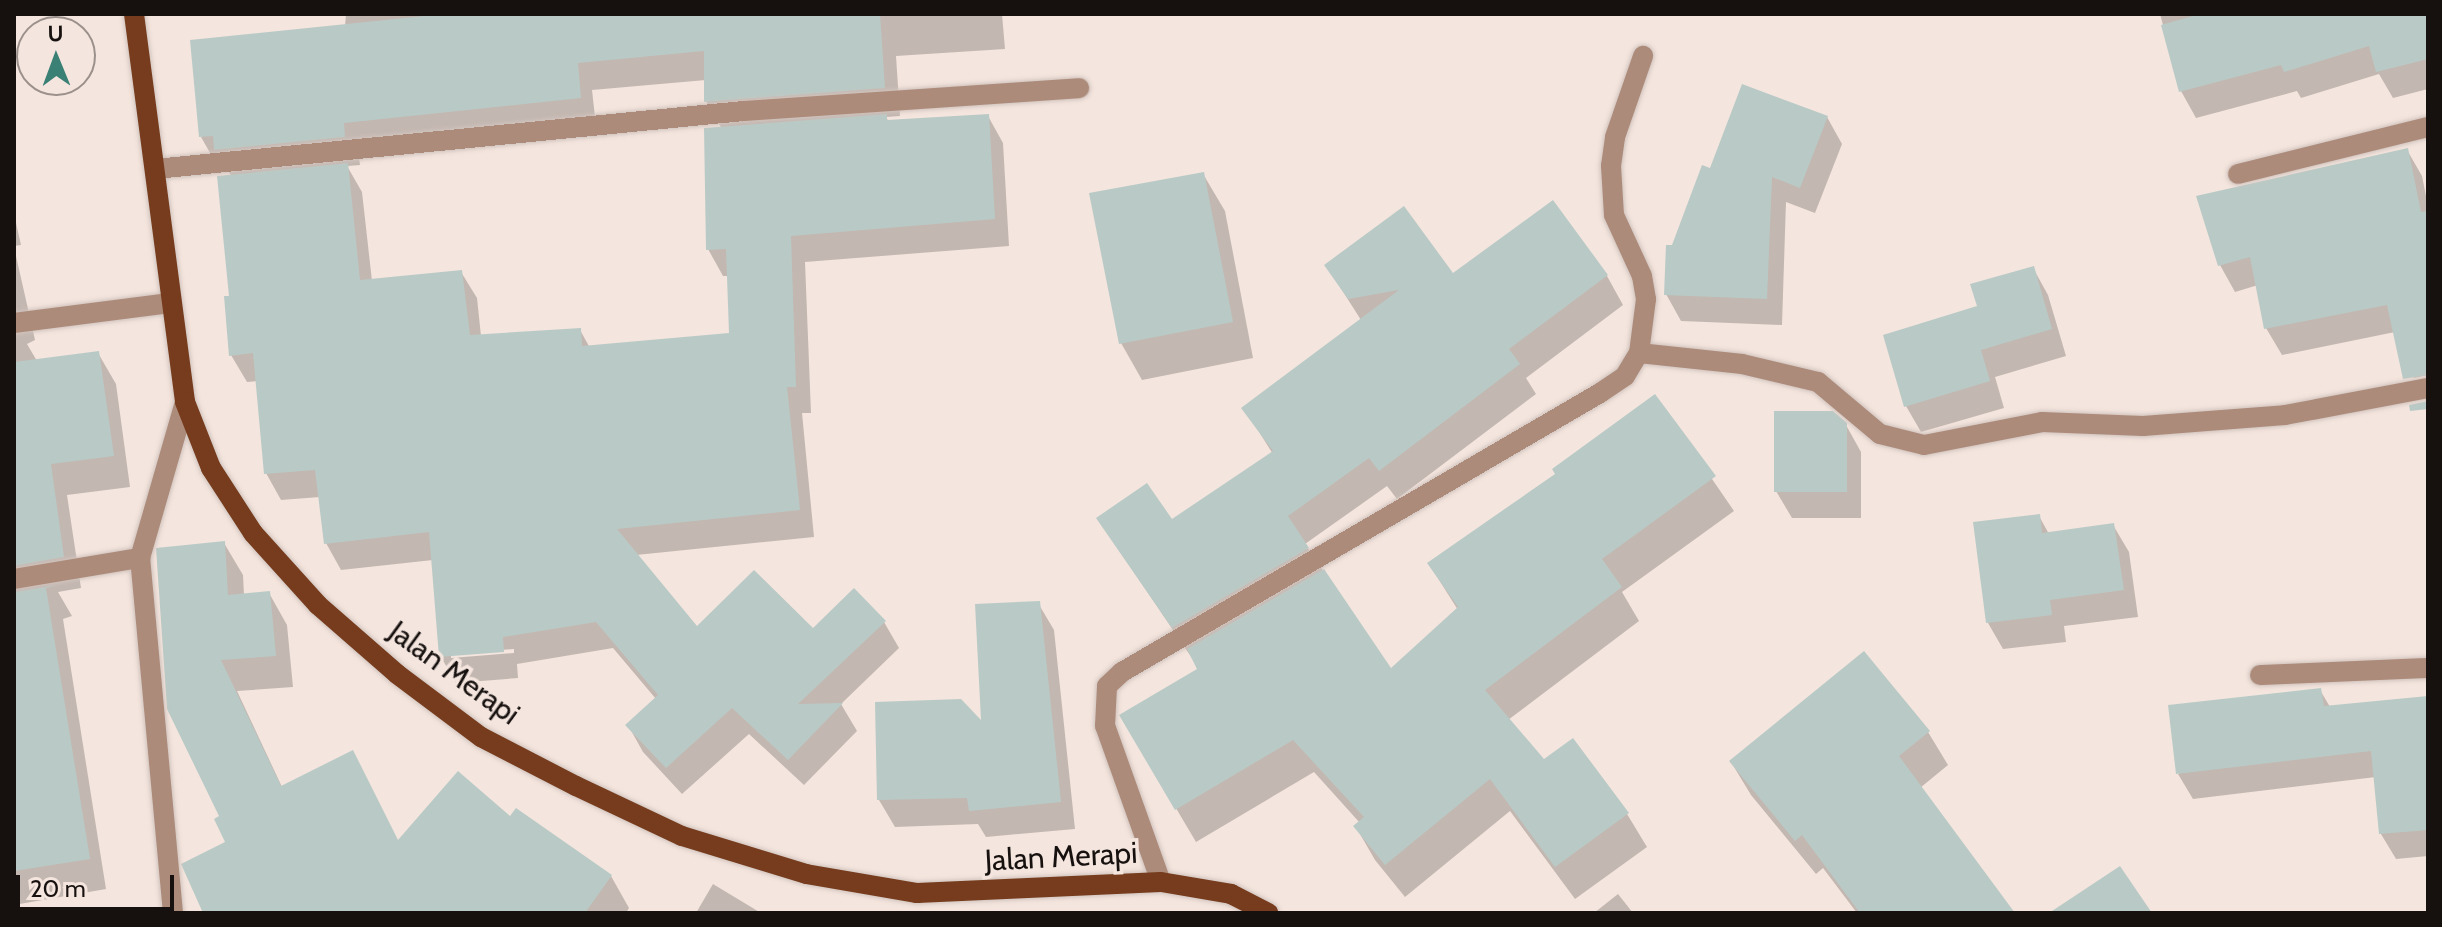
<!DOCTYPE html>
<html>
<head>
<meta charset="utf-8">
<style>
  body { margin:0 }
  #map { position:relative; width:2442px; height:927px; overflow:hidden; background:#f4e5de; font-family:Cabin,sans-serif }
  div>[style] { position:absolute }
  .shadow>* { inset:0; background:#0003 }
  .building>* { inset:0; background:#b9cac6 }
  .roads { filter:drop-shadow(0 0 2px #d0c3bd) drop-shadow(0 0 2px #d0c3bd) }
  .minor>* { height:20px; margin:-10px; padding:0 10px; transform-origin:10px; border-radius:10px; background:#ad8b7a }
  .major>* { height:20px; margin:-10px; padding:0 10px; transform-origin:10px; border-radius:10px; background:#763c1d }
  span { translate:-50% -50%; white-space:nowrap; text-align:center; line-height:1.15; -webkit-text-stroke:7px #f4e5de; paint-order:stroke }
  .street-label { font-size:30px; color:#16110f }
  .frame { position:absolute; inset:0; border:16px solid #16110f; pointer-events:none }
  .north { position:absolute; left:16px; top:16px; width:80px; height:80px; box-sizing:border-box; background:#f4e5de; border:2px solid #9b908b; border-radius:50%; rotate:359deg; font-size:22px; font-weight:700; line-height:32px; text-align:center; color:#16110f }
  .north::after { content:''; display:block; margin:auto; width:28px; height:36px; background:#3b8075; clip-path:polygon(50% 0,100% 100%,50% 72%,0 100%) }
  .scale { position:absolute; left:16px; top:875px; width:158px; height:36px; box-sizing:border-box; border:4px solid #16110f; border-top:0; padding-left:10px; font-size:24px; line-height:28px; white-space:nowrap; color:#16110f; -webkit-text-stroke:6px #f4e5de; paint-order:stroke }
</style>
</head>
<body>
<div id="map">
  <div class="shadow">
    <div style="clip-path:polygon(evenodd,346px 14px,1002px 14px,1005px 49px,896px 56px,900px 116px,886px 117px,889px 122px,988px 116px,1003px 143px,1009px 246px,805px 262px,811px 413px,802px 413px,814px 537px,636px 555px,697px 629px,813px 630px,884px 622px,899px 648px,841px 704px,857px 731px,804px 785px,749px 734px,682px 794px,643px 752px,628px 725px,656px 699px,613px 648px,517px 664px,518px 678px,456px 683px,441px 657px,433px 560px,341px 570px,326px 543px,320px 497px,281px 500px,266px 473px,258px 381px,247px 382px,231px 355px,232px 177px,224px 164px,217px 165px,201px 137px,345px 26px,346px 14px,706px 80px,706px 101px,722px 129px,708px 249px,723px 276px,729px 276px,731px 334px,590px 348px,580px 330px,481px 336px,477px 298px,461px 272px,372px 281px,362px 192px,347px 166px,360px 165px,358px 150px,596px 126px,592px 90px,706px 80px,346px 14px,514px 649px,514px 653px,451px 658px,451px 654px,514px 649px)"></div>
    <div style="clip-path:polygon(2160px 14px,2428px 14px,2428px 89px,2393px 98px,2379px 74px,2301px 98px,2297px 91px,2196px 118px,2181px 91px)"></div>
    <div style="clip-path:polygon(1827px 117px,1842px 144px,1815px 213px,1786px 202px,1782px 325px,1681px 321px,1666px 294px,1674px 247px,1711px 171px)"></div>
    <div style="clip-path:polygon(2407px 150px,2422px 176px,2428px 206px,2428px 375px,2414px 378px,2395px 332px,2282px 355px,2266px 328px,2258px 285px,2235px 292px,2220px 265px)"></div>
    <div style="clip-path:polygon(1203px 174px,1225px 211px,1253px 358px,1142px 380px,1121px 343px)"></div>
    <div style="clip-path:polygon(14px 214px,21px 245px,14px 246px)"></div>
    <div style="clip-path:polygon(14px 247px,35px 340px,27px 344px,37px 361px,98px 353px,116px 384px,130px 487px,67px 495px,81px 588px,58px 592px,72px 616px,63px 619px,106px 889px,14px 905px)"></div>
    <div style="clip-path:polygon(1326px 265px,1453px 276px,1607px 276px,1623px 305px,1526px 378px,1536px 394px,1397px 499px,1387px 486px,1305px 544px,1391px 671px,1458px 610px,1429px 564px,1557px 475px,1655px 396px,1734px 511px,1622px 592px,1639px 621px,1508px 720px,1544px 762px,1627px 814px,1647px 847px,1575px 899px,1510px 811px,1405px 897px,1375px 860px,1356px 827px,1360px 823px,1314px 772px,1196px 842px,1141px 749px,1200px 670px,1098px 519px,1171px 521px,1273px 454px,1244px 408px,1361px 320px)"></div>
    <div style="clip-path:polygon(2033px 268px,2048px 295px,2066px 356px,1995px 377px,2004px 408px,1921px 432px,1906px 406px)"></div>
    <div style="clip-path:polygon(1846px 425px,1861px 452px,1861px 518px,1792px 518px,1776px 491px)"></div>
    <div style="clip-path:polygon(2039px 516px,2049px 534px,2113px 525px,2129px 552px,2138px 617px,2064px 626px,2066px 642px,2003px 649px,1988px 623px)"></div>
    <div style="clip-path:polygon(224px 543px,243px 575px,244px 595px,269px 593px,287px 625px,293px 687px,237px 691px,282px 787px,399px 841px,511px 819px,611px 876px,629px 908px,626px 913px,206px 913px,228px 843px,222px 817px,169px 708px)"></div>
    <div style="clip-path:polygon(1038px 603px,1054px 630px,1075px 829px,986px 837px,978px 824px,895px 827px,879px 800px,983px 725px)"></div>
    <div style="clip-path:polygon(2320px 690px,2330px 707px,2428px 703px,2428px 856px,2396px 859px,2381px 834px,2376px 777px,2193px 799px,2178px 774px)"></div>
    <div style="clip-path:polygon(1928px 732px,1948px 765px,1920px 788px,2012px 913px,1857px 913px,1823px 868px,1816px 874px,1751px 795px,1731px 762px)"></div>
    <div style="clip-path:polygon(713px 884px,761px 913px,696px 913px)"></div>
    <div style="clip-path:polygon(1618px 894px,1633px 913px,1594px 913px)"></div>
  </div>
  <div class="building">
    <div style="clip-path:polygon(444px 14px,880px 14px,885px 88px,704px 102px,704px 51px,578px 63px,581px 98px,344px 123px,345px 137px,214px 150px,213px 136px,199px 137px,190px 40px)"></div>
    <div style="clip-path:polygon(2200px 14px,2428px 14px,2428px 59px,2376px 72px,2369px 46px,2284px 72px,2281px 65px,2179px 92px,2161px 25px)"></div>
    <div style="clip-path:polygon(1742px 84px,1828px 116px,1800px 188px,1772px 177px,1767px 299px,1664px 295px,1666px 245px,1672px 245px,1702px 165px,1710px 168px)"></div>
    <div style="clip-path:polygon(887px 114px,887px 120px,989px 114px,995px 219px,791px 236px,796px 387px,787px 387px,800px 510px,617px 529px,697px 626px,754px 570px,813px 628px,854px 588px,886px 621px,798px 704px,843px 703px,788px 760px,732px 708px,666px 768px,625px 725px,658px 695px,596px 622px,503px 637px,504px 652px,439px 657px,429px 532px,324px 544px,315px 470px,264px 474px,253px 353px,229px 356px,224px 296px,229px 296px,217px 176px,348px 163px,360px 280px,462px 270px,470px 335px,581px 328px,582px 346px,729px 333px,726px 249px,706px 250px,704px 128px)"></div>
    <div style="clip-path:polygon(2408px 148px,2421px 212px,2428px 211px,2428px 375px,2403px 379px,2387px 305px,2264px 329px,2250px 257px,2218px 266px,2196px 196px)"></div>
    <div style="clip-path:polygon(1204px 172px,1233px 322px,1119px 344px,1089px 193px)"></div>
    <div style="clip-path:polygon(1553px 200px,1608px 275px,1509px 349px,1520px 364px,1379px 471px,1369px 458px,1288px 516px,1309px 548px,1172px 628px,1096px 518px,1147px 483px,1172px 519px,1273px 451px,1241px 408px,1399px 290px,1348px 299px,1324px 265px,1404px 206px,1453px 273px)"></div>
    <div style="clip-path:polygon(2034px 266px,2052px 329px,1981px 350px,1990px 381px,1904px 407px,1883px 335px,1977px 306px,1970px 284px)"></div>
    <div style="clip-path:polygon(99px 351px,114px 456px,51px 464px,64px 557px,14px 566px,14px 362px)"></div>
    <div style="clip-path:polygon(1655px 394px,1716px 476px,1602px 559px,1622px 587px,1485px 690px,1544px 759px,1573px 738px,1629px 813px,1555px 867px,1490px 779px,1385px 865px,1353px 826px,1364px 817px,1293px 740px,1175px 810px,1119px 715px,1197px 669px,1187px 649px,1324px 569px,1391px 668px,1458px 607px,1427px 563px,1555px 474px,1552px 469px)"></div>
    <div style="clip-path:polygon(2428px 401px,2428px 409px,2410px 411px,2409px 405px)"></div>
    <div style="clip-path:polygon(1774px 411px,1833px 411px,1847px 423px,1847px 492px,1774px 492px)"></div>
    <div style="clip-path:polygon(2040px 514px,2042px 533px,2114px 523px,2124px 590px,2050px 600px,2052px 615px,1986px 623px,1973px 522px)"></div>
    <div style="clip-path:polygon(225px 541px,228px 595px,270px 591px,276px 656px,221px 660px,281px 786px,353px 750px,398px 840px,458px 771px,510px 816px,516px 808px,612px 875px,585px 913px,203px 913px,181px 864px,225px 842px,214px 819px,219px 816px,167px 709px,156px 548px)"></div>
    <div style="clip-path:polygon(57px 585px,46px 588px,90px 859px,14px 871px,14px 592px)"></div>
    <div style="clip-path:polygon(1040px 601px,1061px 802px,969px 811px,967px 798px,877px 800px,875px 702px,961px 699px,981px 720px,975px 604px)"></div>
    <div style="clip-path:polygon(1864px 651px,1930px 731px,1899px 756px,2015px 913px,1860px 913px,1802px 835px,1795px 841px,1729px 761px)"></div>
    <div style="clip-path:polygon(2321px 688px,2324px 706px,2428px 696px,2428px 830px,2379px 834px,2371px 751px,2176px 774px,2168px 705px)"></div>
    <div style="clip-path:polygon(2120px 866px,2152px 913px,2049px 913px)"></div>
  </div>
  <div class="roads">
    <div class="minor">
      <div style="left:155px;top:169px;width:591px;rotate:-5.63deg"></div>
      <div style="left:743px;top:111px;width:337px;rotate:-3.9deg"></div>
      <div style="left:2238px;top:174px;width:196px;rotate:-13.9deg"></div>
      <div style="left:14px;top:323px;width:157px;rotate:-7.3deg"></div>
      <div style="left:1639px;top:353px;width:104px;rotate:6.1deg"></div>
      <div style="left:1742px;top:364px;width:78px;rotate:13.3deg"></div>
      <div style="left:1818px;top:382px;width:81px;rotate:40deg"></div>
      <div style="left:1880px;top:434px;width:45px;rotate:14deg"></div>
      <div style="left:1924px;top:445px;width:120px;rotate:-11deg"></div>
      <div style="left:2042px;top:422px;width:101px;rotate:2.3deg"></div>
      <div style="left:2143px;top:426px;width:142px;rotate:-4.4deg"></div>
      <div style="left:2285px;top:415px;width:146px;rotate:-10.7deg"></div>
      <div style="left:14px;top:579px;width:128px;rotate:-9.5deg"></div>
      <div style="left:2260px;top:675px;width:168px;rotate:-2.4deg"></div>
      <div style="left:1161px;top:882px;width:166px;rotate:-109.7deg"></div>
      <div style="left:1105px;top:726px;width:40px;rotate:-87.1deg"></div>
      <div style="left:1107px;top:686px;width:21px;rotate:-43deg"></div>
      <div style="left:1122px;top:672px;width:553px;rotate:-30.27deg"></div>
      <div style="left:1600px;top:393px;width:30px;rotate:-34deg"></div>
      <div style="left:1625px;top:376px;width:27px;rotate:-59deg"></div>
      <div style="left:1639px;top:353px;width:54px;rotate:-82.6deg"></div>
      <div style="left:1646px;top:299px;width:23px;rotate:-100deg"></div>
      <div style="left:1642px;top:276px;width:67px;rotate:-114.7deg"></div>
      <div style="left:1614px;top:215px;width:49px;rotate:-93.5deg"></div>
      <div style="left:1611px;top:166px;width:29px;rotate:-82deg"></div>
      <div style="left:1615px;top:137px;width:86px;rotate:-70.9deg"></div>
      <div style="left:173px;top:913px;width:357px;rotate:-95.3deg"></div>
      <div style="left:140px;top:558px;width:162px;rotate:-73.9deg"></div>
    </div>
    <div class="major">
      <div style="left:134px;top:14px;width:391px;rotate:82.5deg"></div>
      <div style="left:185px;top:402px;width:71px;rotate:68.5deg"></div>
      <div style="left:211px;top:468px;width:77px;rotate:57.1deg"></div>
      <div style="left:253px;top:533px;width:97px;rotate:47.9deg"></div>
      <div style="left:318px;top:605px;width:105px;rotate:41.1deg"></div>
      <div style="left:397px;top:674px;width:105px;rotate:36.9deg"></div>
      <div style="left:481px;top:737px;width:107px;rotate:27.3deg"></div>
      <div style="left:576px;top:786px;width:117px;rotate:25.3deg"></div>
      <div style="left:682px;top:836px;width:130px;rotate:17deg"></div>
      <div style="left:806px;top:874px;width:113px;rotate:9.7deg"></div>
      <div style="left:917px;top:893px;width:244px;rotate:-2.6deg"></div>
      <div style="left:1161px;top:882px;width:71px;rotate:9.7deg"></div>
      <div style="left:1231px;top:894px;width:42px;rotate:27.2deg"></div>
    </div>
  </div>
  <div class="street-label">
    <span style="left:454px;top:673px;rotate:36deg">Jalan Merapi</span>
    <span style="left:1061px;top:857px;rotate:-3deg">Jalan Merapi</span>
  </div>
  <div class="frame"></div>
  <div class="north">U</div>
  <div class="scale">20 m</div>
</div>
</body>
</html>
